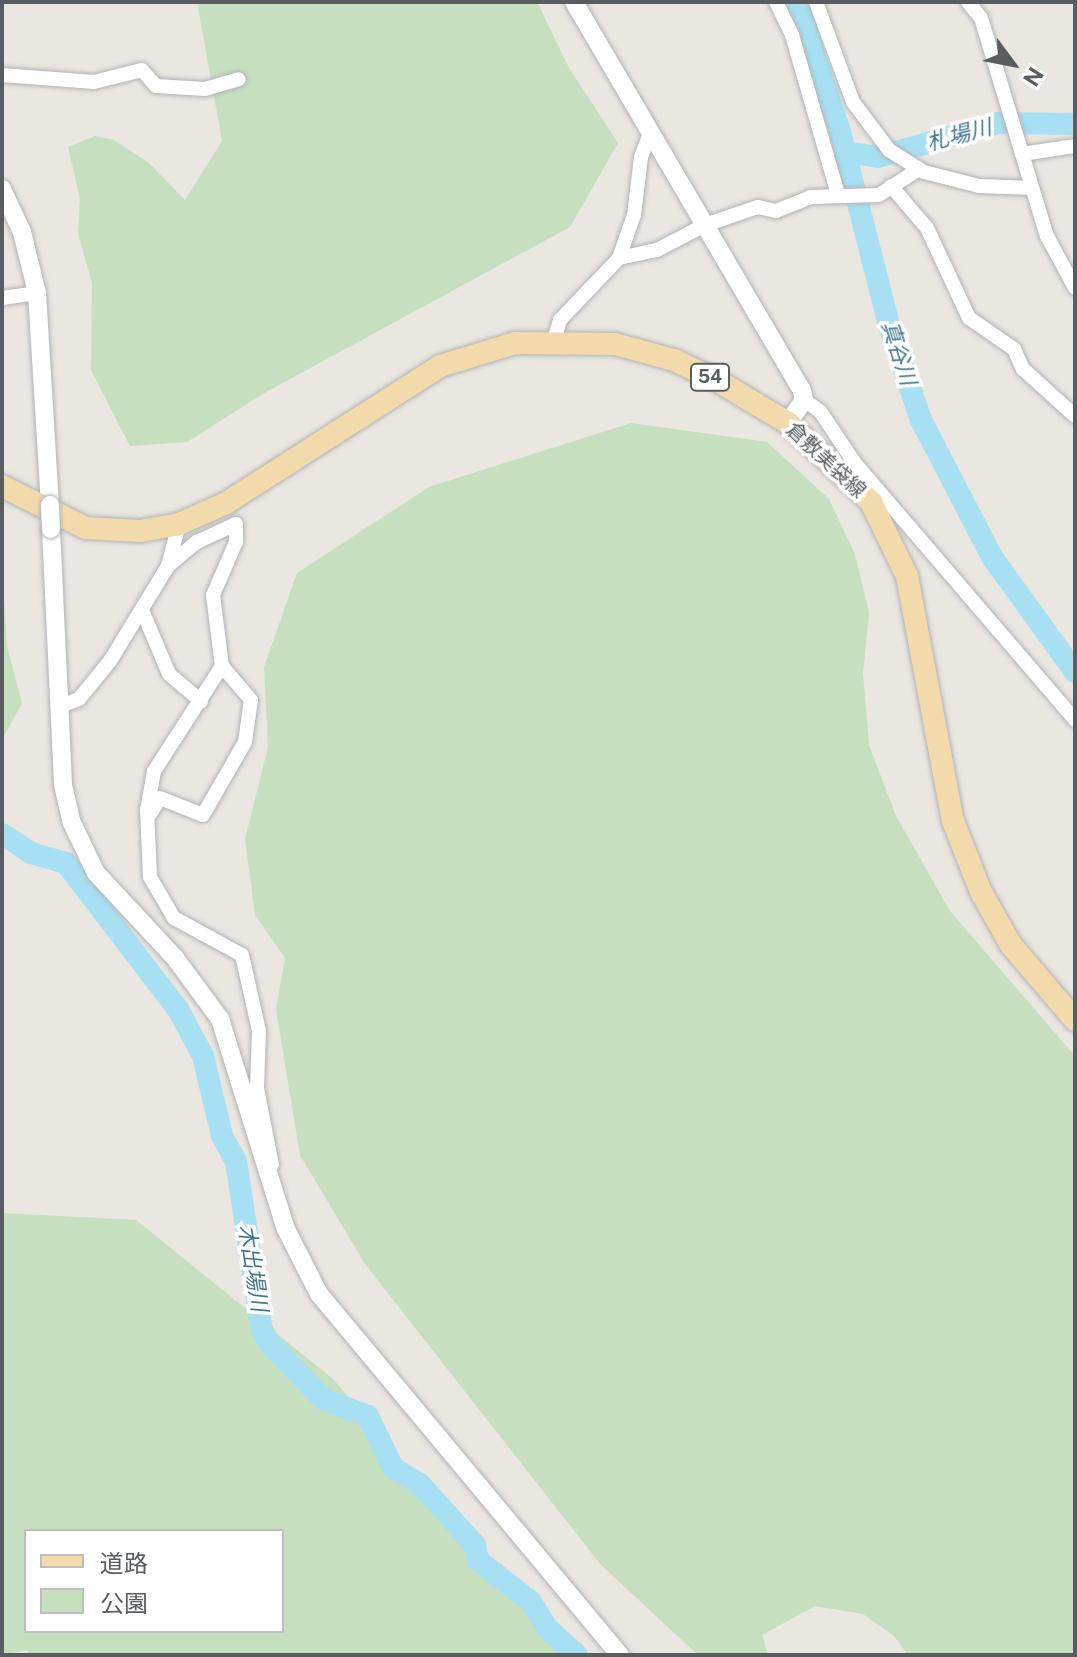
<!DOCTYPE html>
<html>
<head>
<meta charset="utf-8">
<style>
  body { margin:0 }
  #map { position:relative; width:1077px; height:1657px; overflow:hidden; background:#eae6e0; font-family:"Public Sans","Noto Sans JP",sans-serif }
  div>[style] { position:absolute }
  .green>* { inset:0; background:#c5dfbf }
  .river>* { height:22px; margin:-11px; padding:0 11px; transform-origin:11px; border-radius:11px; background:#a7e0f3 }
  .roads { filter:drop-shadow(0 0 2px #b1b3b6) drop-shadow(0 0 2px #b1b3b6) }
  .minor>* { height:14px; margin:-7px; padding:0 7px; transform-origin:7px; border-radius:7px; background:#fff }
  .tertiary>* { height:18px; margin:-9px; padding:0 9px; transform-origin:9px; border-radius:9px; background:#fff }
  .primary>* { height:22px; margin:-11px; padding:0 11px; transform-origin:11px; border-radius:11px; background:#f3daab }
  .bridges { filter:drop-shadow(0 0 2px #b1b3b6) drop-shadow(0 0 2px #b1b3b6) }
  .tertiary-bridge>* { height:18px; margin:-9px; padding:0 9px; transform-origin:9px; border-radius:9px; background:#fff }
  span { translate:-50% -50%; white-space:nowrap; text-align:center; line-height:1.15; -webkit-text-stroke:7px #fff; paint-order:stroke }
  .shield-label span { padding:2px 6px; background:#fff; border:2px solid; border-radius:6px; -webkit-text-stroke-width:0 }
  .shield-label { font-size:18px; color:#595d5f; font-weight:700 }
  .street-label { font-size:20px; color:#595d5f }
  .water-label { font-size:22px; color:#427791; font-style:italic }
  .frame { position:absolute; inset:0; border:4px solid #595d5f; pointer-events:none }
  .legend { position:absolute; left:24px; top:1529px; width:260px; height:104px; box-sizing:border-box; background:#fff; border:2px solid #bdbebf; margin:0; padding:10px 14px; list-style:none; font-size:24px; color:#595d5f }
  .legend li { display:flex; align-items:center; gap:16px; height:40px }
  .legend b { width:40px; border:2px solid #bdbebf }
  .north { position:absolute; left:973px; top:24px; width:80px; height:80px; -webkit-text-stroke:6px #fff; paint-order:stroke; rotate:122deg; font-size:22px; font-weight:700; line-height:32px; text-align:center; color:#595d5f }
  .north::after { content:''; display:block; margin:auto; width:28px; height:36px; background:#595d5f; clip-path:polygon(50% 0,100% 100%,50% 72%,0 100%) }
</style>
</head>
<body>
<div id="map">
  <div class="green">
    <div style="clip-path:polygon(197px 2px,537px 2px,569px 68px,618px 143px,570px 227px,266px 392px,187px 442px,130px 446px,91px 370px,92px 283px,78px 233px,80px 199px,68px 147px,95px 136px,114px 140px,149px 163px,185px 200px,222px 141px)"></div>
    <div style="clip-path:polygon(631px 423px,767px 442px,829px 499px,855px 554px,869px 613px,863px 673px,869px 745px,896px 816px,950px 911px,1075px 1056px,1075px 1655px,908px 1655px,894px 1636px,863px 1614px,815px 1606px,762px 1635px,768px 1655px,698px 1655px,601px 1565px,365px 1264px,300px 1155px,276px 1010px,285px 958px,255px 915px,245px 839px,268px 747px,264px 667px,297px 573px,429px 487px)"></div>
    <div style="clip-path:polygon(2px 565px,7px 647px,22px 703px,2px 740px)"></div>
    <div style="clip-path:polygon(evenodd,2px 1213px,136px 1220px,333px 1379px,564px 1655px,29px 1655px,27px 1650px,2px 1655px,2px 1213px,282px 1531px,282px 1631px,26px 1631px,26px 1531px,282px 1531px)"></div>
  </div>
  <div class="river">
    <div style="left:797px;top:2px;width:133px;rotate:71.6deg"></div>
    <div style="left:839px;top:128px;width:207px;rotate:75.8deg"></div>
    <div style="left:890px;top:329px;width:96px;rotate:71.2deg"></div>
    <div style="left:921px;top:420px;width:154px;rotate:62.6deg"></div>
    <div style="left:992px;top:557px;width:142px;rotate:54.2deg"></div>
    <div style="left:846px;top:152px;width:32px;rotate:9deg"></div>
    <div style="left:878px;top:157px;width:125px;rotate:-15.8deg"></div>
    <div style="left:998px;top:123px;width:77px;rotate:0.7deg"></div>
    <div style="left:2px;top:834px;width:35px;rotate:33deg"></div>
    <div style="left:31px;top:853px;width:36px;rotate:16deg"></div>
    <div style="left:66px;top:863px;width:186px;rotate:52.6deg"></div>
    <div style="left:179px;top:1011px;width:51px;rotate:61.9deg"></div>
    <div style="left:203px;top:1056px;width:82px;rotate:76.6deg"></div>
    <div style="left:222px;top:1136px;width:29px;rotate:61deg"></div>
    <div style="left:236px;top:1161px;width:171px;rotate:81.3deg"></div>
    <div style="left:262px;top:1330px;width:16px;rotate:60deg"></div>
    <div style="left:270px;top:1344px;width:76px;rotate:46.1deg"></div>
    <div style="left:323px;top:1399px;width:48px;rotate:20.7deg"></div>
    <div style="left:368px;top:1416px;width:58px;rotate:64.3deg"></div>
    <div style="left:393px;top:1468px;width:31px;rotate:31deg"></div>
    <div style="left:420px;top:1484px;width:82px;rotate:48deg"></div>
    <div style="left:475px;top:1545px;width:15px;rotate:79deg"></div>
    <div style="left:478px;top:1560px;width:68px;rotate:38.4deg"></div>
    <div style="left:531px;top:1602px;width:31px;rotate:58deg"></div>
    <div style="left:547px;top:1628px;width:40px;rotate:42deg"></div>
  </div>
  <div class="roads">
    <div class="minor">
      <div style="left:776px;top:2px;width:37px;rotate:64deg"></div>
      <div style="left:792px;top:35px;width:166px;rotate:73.9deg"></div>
      <div style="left:816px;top:2px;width:107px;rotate:69.7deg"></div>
      <div style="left:853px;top:102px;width:60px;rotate:53.1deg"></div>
      <div style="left:889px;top:150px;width:41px;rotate:32.2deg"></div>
      <div style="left:924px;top:172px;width:57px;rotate:14.3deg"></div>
      <div style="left:979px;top:186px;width:53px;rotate:2.2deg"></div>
      <div style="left:968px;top:2px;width:21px;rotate:51deg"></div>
      <div style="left:981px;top:18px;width:228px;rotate:73.2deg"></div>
      <div style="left:1047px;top:236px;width:59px;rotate:61.7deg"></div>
      <div style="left:2px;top:75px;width:92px;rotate:4.4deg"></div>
      <div style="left:94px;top:82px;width:49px;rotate:-14deg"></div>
      <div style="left:142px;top:70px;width:21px;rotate:49deg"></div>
      <div style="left:156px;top:86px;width:49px;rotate:3.5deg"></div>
      <div style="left:205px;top:89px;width:35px;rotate:-16deg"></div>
      <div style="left:1022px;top:154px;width:54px;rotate:-8.6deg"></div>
      <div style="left:891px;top:186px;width:55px;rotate:49.4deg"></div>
      <div style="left:927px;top:228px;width:99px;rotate:65deg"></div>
      <div style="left:969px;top:318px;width:55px;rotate:34.6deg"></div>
      <div style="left:1014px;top:349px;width:22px;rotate:66deg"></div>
      <div style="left:1023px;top:369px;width:70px;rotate:42.1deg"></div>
      <div style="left:619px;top:258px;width:39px;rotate:-12deg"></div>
      <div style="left:657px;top:250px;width:54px;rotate:-27.5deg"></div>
      <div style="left:705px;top:225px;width:56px;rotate:-18.8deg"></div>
      <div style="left:758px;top:207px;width:18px;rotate:13deg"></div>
      <div style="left:776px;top:211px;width:37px;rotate:-22deg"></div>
      <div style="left:810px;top:197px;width:69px;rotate:-1.7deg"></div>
      <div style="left:879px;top:195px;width:48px;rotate:-33deg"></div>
      <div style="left:2px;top:298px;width:35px;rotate:-8deg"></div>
      <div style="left:554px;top:340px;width:21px;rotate:-73deg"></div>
      <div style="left:560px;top:320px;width:86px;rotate:-46.4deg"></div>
      <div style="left:619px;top:258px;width:46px;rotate:-70.8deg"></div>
      <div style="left:634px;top:215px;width:58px;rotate:-83.1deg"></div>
      <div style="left:641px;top:157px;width:28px;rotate:-69deg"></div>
      <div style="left:804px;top:400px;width:19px;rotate:35deg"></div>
      <div style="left:820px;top:411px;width:61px;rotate:56.3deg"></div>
      <div style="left:854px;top:462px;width:340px;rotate:49.4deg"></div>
      <div style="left:168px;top:566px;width:38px;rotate:-40deg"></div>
      <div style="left:197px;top:542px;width:43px;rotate:-24.8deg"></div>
      <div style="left:236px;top:524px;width:18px;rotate:90deg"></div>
      <div style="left:236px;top:542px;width:58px;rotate:113.5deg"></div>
      <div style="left:213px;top:595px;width:72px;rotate:82.8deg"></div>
      <div style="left:222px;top:666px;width:125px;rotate:122.9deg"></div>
      <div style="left:154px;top:771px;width:40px;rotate:100deg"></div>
      <div style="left:147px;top:810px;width:67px;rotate:87.4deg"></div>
      <div style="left:150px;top:877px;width:48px;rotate:59.7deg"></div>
      <div style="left:174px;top:918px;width:77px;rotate:28.6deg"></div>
      <div style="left:242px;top:955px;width:78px;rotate:77.4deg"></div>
      <div style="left:259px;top:1031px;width:57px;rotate:92deg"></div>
      <div style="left:257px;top:1088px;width:78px;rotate:79deg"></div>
      <div style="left:142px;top:610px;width:69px;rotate:67.1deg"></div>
      <div style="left:169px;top:674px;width:42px;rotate:40.2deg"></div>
      <div style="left:58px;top:707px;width:22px;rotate:-21deg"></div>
      <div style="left:79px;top:699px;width:49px;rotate:-50.8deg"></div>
      <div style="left:110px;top:661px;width:111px;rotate:-58.6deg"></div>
      <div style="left:168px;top:566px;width:43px;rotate:-75.3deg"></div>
      <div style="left:151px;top:813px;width:17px;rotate:-59deg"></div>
      <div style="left:160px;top:798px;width:46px;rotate:21.6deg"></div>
      <div style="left:203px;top:815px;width:84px;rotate:-60.1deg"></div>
      <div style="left:245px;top:742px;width:42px;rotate:-81.9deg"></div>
      <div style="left:251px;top:700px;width:45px;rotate:-130.5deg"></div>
    </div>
    <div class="tertiary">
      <div style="left:574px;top:2px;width:450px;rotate:59.6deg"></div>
      <div style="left:802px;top:390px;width:10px;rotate:79deg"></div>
      <div style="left:804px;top:400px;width:28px;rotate:125deg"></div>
      <div style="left:2px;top:189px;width:47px;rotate:65.1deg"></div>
      <div style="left:22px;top:232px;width:63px;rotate:76.2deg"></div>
      <div style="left:37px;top:293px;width:212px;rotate:86.5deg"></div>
      <div style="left:51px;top:529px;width:256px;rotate:87.3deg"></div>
      <div style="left:63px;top:785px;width:39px;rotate:77deg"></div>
      <div style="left:72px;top:823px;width:55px;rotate:64.4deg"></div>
      <div style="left:96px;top:873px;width:116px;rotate:47.1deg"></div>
      <div style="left:175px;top:958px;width:76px;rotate:53.6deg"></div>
      <div style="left:220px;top:1019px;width:220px;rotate:72.6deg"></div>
      <div style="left:286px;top:1229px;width:73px;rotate:63.1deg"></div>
      <div style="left:319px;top:1294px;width:470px;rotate:50.2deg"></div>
    </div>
    <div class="primary">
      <div style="left:2px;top:486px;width:94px;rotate:26.6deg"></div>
      <div style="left:86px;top:528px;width:54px;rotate:3.2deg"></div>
      <div style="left:140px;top:531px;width:40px;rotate:-10deg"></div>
      <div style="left:179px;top:524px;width:51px;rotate:-24.1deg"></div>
      <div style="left:226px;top:503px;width:254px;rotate:-32.6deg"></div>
      <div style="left:440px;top:366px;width:78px;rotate:-17deg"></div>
      <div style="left:515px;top:343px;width:100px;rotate:0.6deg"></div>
      <div style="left:615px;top:344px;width:61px;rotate:15.2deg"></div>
      <div style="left:674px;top:360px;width:49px;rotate:25.5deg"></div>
      <div style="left:718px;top:381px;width:82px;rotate:31deg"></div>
      <div style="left:788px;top:423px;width:115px;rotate:43.6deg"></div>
      <div style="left:871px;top:502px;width:82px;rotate:64.1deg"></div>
      <div style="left:907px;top:576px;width:249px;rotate:79.4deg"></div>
      <div style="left:953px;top:821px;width:76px;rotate:68.5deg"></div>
      <div style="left:981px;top:892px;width:61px;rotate:60.5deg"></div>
      <div style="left:1011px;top:945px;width:99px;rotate:49.5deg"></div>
    </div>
  </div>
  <div class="bridges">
    <div class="tertiary-bridge">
      <div style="left:50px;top:505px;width:24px;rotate:88deg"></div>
    </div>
  </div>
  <div class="shield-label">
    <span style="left:710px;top:377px">54</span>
  </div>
  <div class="street-label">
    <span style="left:826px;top:460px;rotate:43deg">倉敷美袋線</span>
  </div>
  <div class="water-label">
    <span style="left:959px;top:135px;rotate:-15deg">札場川</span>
    <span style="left:899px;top:353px;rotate:72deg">真谷川</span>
    <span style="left:253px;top:1268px;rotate:81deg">木出場川</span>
  </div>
  <div class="frame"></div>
  <ul class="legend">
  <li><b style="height:10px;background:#f3daab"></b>道路</li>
  <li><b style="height:22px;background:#c5dfbf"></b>公園</li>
  </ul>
  <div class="north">N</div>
</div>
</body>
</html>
